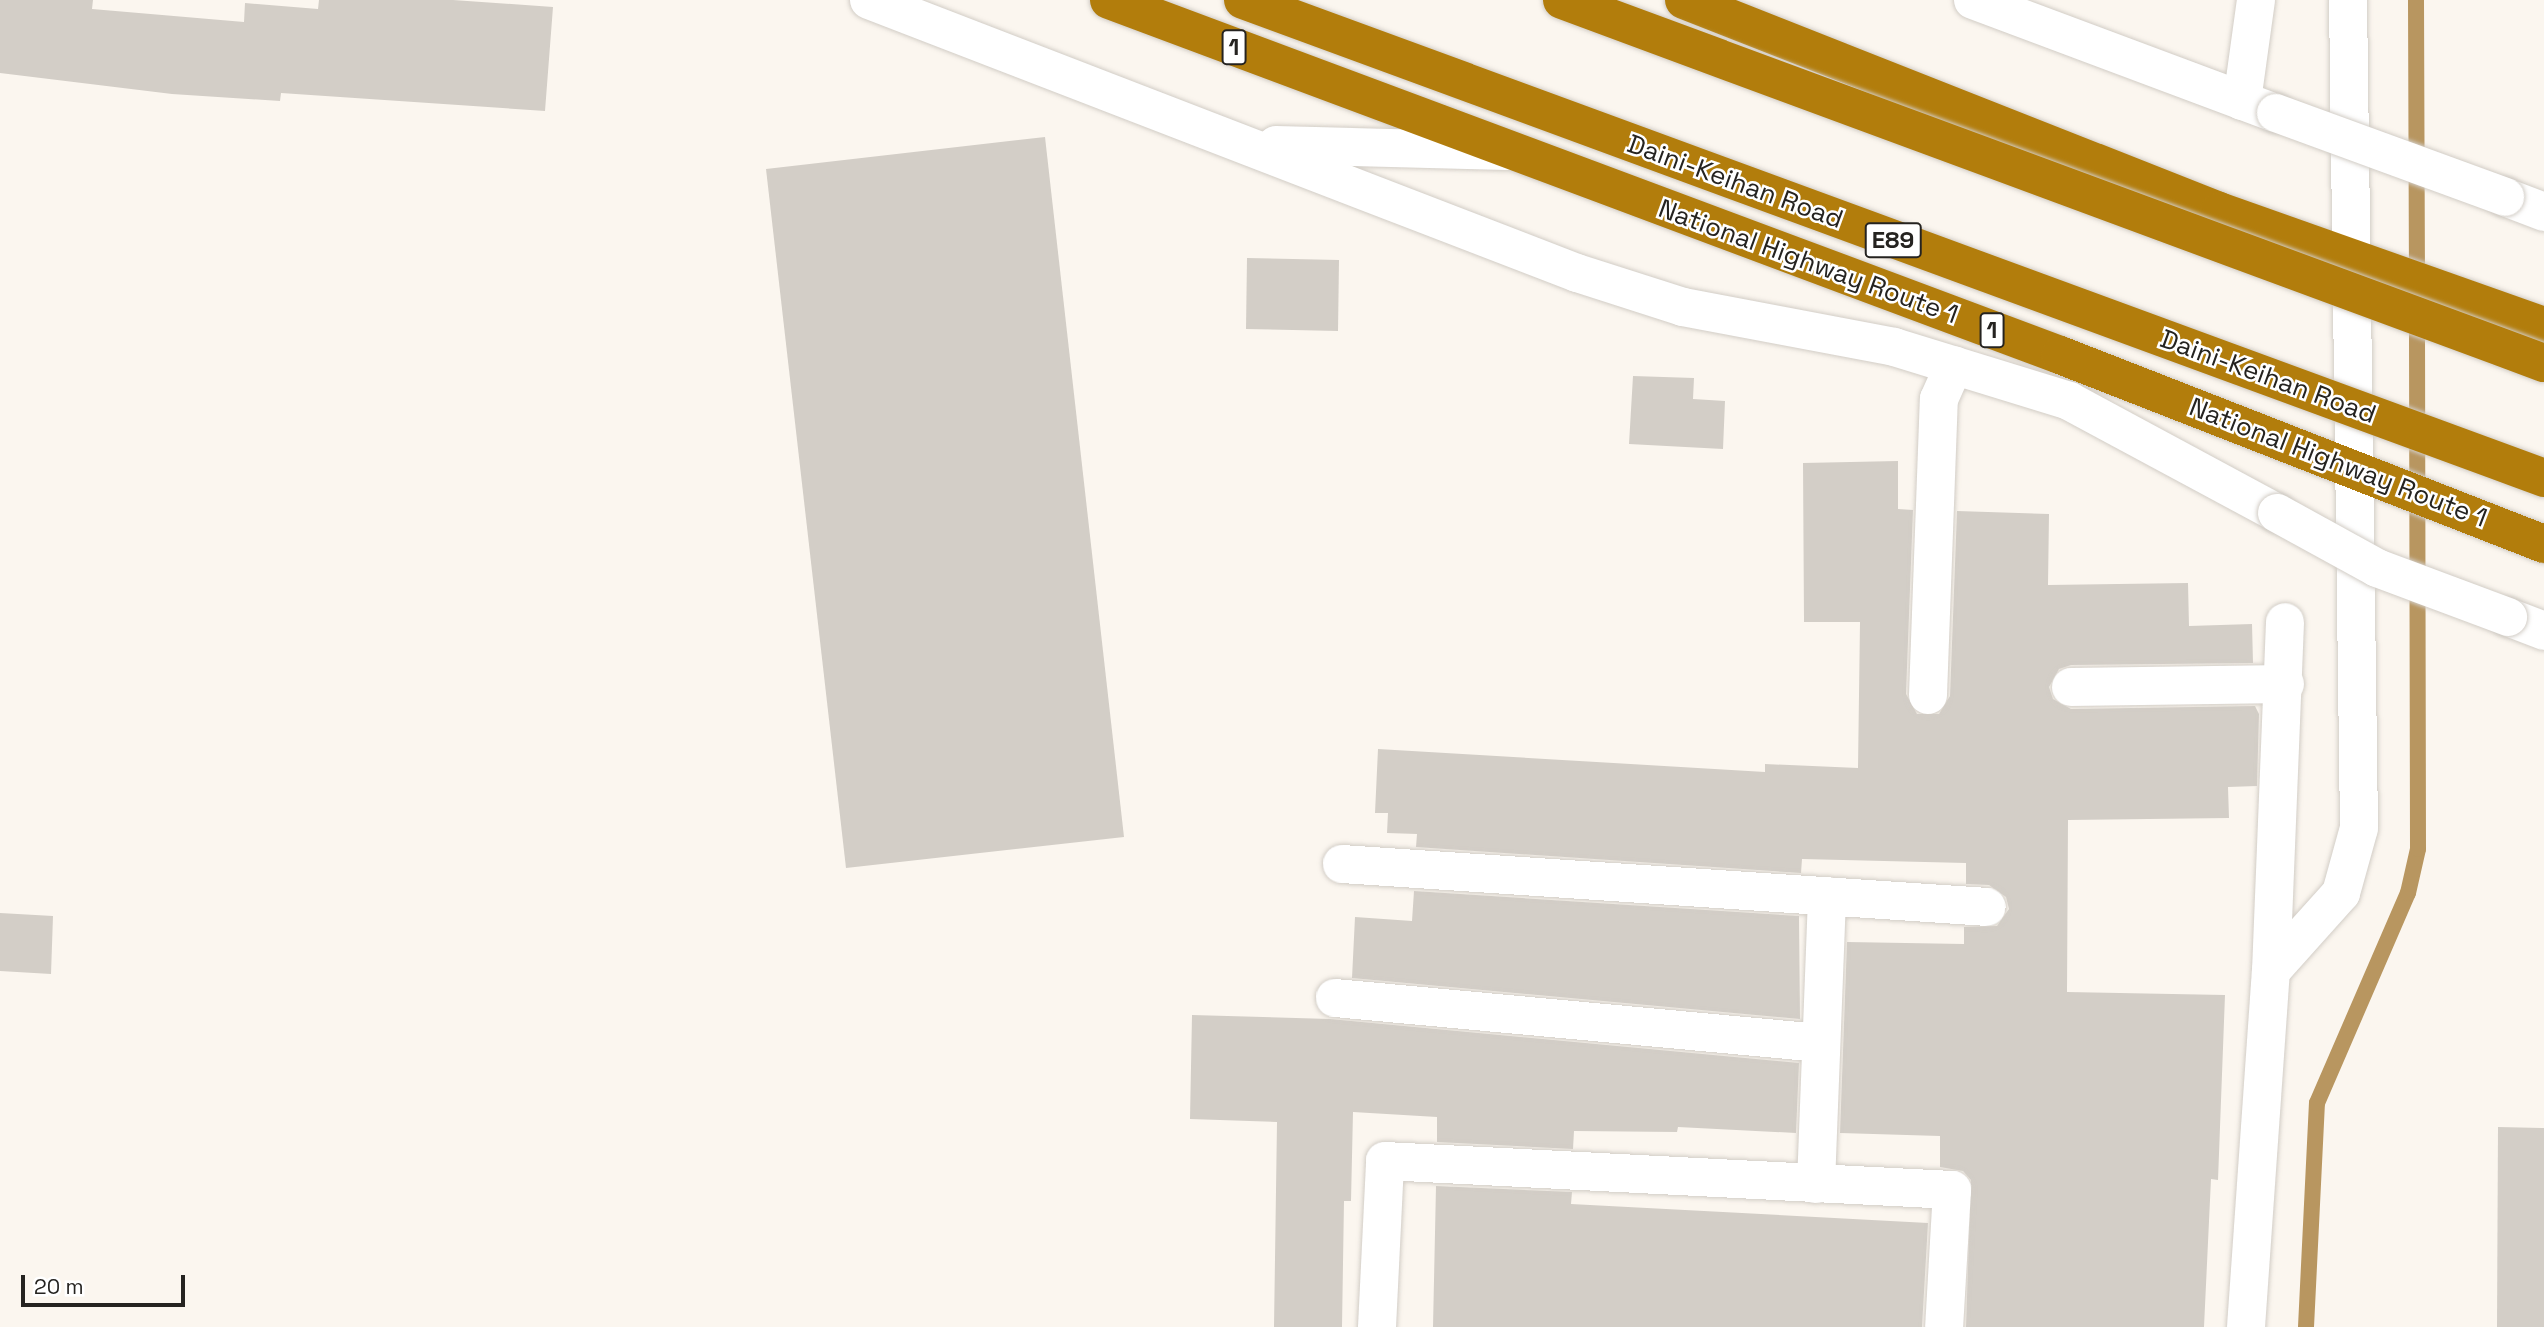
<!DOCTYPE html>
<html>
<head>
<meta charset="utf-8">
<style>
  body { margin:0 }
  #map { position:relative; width:2544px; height:1327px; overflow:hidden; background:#fbf6ef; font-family:"Space Grotesk",sans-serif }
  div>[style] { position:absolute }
  .stream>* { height:16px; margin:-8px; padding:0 8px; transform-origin:8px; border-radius:8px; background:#b89660 }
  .building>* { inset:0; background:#d3cec7 }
  .roads { filter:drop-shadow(0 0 2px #d2cdc6) drop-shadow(0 0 2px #d2cdc6) }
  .minor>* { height:38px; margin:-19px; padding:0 19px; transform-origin:19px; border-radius:19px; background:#fff }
  .highway>* { height:38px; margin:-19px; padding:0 19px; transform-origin:19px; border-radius:19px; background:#b27d0c }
  .bridges { filter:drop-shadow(0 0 2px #d2cdc6) drop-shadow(0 0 2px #d2cdc6) }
  .minor-bridge>* { height:38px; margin:-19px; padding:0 19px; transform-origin:19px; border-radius:19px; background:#fff }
  .highway-bridge>* { height:38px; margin:-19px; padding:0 19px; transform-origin:19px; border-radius:19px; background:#b27d0c }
  span { translate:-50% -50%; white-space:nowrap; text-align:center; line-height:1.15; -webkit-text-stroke:5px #fff; paint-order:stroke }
  .shield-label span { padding:2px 5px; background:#fff; border:2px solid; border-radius:5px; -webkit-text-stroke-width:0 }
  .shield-label { font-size:24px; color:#252320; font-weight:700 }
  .street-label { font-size:26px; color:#252320 }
  .scale { position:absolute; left:21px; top:1275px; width:164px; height:32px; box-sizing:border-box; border:4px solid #252320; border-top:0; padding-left:9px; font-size:21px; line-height:24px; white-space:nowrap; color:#252320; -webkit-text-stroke:5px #fff; paint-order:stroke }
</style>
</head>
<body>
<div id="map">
  <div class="stream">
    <div style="left:2416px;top:0;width:281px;rotate:89.8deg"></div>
    <div style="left:2306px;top:1327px;width:224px;rotate:-87.2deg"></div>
    <div style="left:2317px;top:1103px;width:229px;rotate:-66.6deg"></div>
    <div style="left:2408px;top:893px;width:45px;rotate:-77.2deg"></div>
    <div style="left:2418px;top:849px;width:532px;rotate:-90.11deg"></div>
  </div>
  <div class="building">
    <div style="clip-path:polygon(0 0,93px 0,92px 9px,244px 22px,245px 3px,318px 9px,319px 0,453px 0,553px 7px,545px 111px,281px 93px,280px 101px,172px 94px,0 73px)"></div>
    <div style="clip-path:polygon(1045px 137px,1124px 837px,846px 868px,766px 169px)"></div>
    <div style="clip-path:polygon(1247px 258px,1339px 260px,1338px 331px,1246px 329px)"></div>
    <div style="clip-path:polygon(1633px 376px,1694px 378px,1693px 399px,1725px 401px,1723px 449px,1629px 444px)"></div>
    <div style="clip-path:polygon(1898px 461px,1898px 509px,1913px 510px,1906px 694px,1917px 714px,1939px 714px,1950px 696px,1957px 511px,2049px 514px,2048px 585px,2188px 583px,2189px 626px,2252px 624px,2253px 663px,2071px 665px,2059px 669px,2049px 687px,2053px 699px,2071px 709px,2255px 706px,2259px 714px,2257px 786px,2228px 787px,2229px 818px,2068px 820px,2067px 992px,2225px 995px,2218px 1180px,2211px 1179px,2204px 1327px,1966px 1327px,1971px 1180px,1963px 1171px,1940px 1167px,1940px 1136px,1840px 1133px,1847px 942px,1964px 944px,1964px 927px,1997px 926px,2009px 909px,2006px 897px,1989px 885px,1966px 884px,1966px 863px,1802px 859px,1801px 873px,1416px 847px,1417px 834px,1387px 833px,1388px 813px,1375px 813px,1378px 749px,1765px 772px,1765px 764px,1858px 768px,1860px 622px,1804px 622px,1803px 463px)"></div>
    <div style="clip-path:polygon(1414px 891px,1799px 916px,1800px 1019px,1352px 978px,1355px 917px,1412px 921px)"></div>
    <div style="clip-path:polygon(0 913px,53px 916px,51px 974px,0 971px)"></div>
    <div style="clip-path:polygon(1192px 1015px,1330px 1019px,1799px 1063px,1796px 1133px,1678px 1127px,1677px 1132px,1574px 1131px,1573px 1149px,1437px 1142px,1437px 1117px,1353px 1112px,1351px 1201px,1344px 1201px,1342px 1327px,1274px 1327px,1277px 1122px,1190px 1119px)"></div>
    <div style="clip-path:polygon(2498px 1127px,2544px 1128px,2544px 1327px,2497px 1327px)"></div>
    <div style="clip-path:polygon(1436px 1186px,1572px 1192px,1571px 1204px,1928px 1223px,1922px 1327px,1433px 1327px)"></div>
  </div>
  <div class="roads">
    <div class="minor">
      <div style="left:869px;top:0;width:759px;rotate:21.09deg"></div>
      <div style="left:1577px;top:273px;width:111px;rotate:17.8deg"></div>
      <div style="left:1683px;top:307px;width:215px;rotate:10.7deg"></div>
      <div style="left:1894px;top:347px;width:183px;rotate:17.1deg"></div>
      <div style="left:2069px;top:401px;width:236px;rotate:28.3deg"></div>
      <div style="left:1973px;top:0;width:323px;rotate:20.5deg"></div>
      <div style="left:2242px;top:101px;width:102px;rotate:-82.1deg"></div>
      <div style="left:1276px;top:145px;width:230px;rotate:1.5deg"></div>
      <div style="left:2505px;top:197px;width:42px;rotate:21deg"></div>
      <div style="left:2508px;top:617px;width:39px;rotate:21deg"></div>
      <div style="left:2071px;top:687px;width:214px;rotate:-0.8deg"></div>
      <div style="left:1928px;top:695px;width:296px;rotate:-87.9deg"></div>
      <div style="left:1939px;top:399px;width:37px;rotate:-66deg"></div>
      <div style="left:1342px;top:864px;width:646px;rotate:3.81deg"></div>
      <div style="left:2271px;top:971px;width:105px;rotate:-48.1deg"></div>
      <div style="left:2341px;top:893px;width:67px;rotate:-74.5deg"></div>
      <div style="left:2359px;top:828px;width:828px;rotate:-90.76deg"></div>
      <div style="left:1335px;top:998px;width:488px;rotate:5.3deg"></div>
      <div style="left:1816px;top:1184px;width:288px;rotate:-87.8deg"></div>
      <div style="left:1377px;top:1327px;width:166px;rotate:-87.2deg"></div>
      <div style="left:1385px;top:1161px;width:568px;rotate:2.93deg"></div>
      <div style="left:1952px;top:1190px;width:137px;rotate:93.3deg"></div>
      <div style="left:2246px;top:1327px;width:357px;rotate:-86deg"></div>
      <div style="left:2271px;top:971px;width:349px;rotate:-87.7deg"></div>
    </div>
    <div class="highway">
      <div style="left:1109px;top:0;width:1015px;rotate:20.47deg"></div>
      <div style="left:2060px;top:355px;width:520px;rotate:21.33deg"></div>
      <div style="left:1684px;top:0;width:575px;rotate:21.52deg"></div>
      <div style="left:2219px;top:211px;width:345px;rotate:19.5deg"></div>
    </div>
  </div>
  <div class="bridges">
    <div class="minor-bridge">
      <div style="left:2276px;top:113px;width:244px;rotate:20.1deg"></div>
      <div style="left:2277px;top:513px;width:114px;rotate:28.8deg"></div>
      <div style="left:2377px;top:568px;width:140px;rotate:20.5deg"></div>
    </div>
    <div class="highway-bridge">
      <div style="left:1243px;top:0;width:1386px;rotate:20.17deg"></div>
      <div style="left:1562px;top:0;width:1047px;rotate:20.29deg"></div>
    </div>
  </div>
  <div class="shield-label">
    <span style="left:1234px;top:47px">1</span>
    <span style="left:1893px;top:240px">E89</span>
    <span style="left:1992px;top:330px">1</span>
  </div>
  <div class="street-label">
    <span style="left:1735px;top:182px;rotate:20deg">Daini-Keihan Road</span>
    <span style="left:1808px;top:262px;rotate:20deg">National Highway Route 1</span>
    <span style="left:2268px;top:377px;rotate:20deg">Daini-Keihan Road</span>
    <span style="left:2338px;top:463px;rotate:21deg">National Highway Route 1</span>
  </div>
  <div class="scale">20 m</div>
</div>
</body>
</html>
